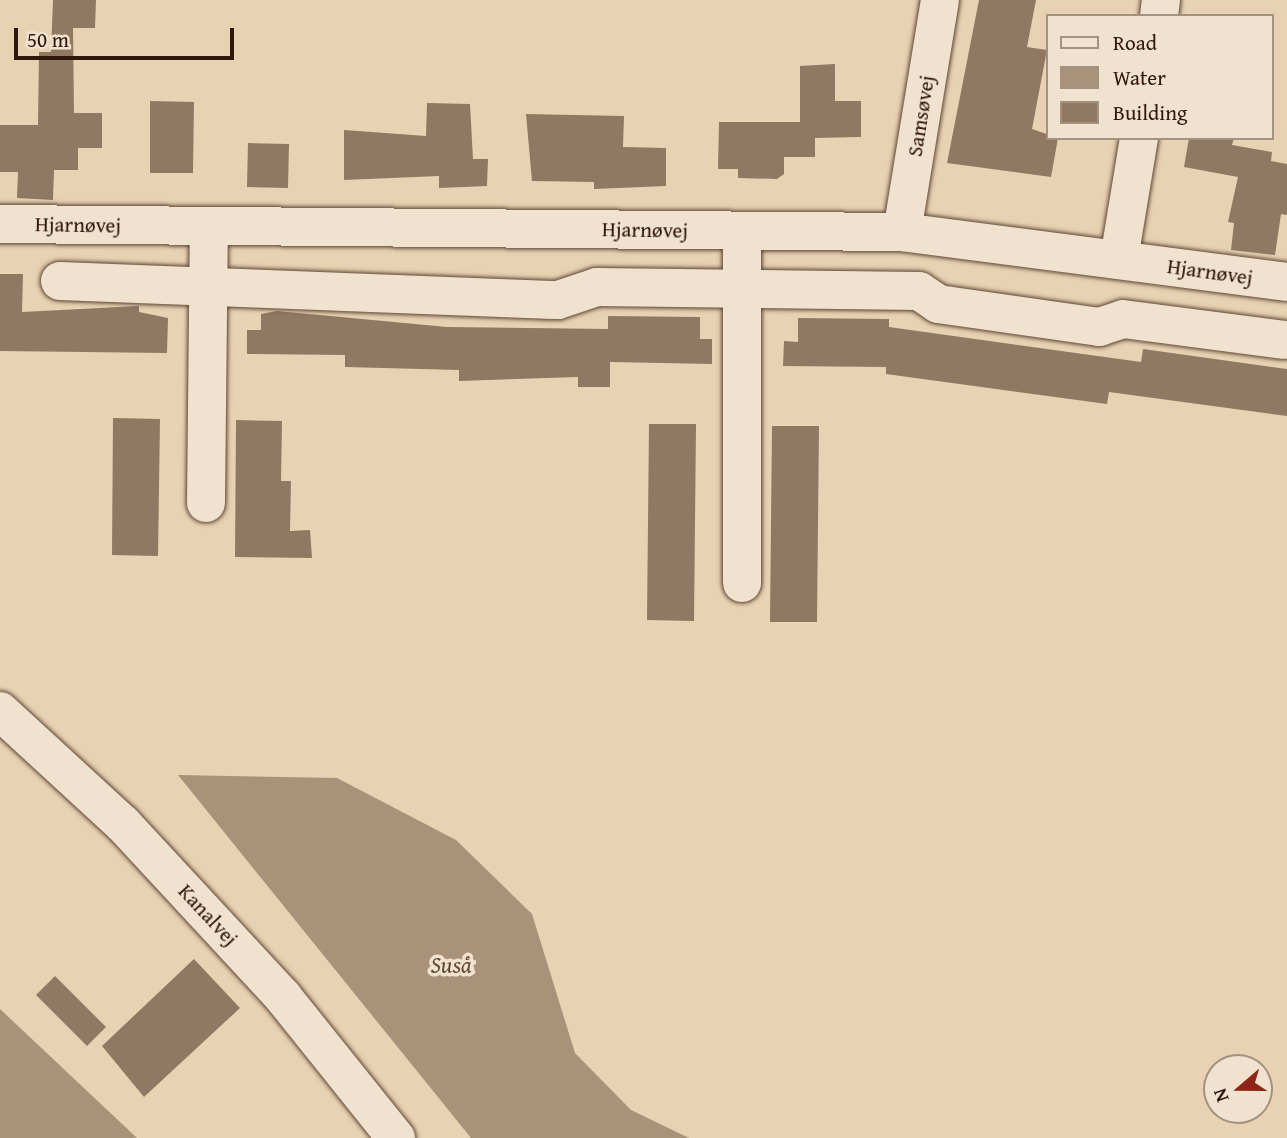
<!DOCTYPE html>
<html>
<head>
<meta charset="utf-8">
<style>
  body { margin:0 }
  #map { position:relative; width:1287px; height:1138px; overflow:hidden; background:#e8d2b3; font-family:"Gentium Book Plus",serif }
  div>[style] { position:absolute }
  .water>* { inset:0; background:#aa927a }
  .building>* { inset:0; background:#907862 }
  .roads { filter:drop-shadow(0 0 2px #5f4635) drop-shadow(0 0 2px #5f4635) }
  .minor>* { height:38px; margin:-19px; padding:0 19px; transform-origin:19px; border-radius:19px; background:#f0e2ce }
  span { translate:-50% -50%; white-space:nowrap; text-align:center; line-height:1.15; -webkit-text-stroke:7px #f0e2ce; paint-order:stroke }
  .street-label { font-size:21px; color:#31170b }
  .water-label { font-size:23px; color:#614837; font-style:italic }
  .legend { position:absolute; left:1046px; top:14px; width:228px; height:126px; box-sizing:border-box; background:#f0e2ce; border:2px solid #a49180; margin:0; padding:9px 12px; list-style:none; font-size:21px; color:#31170b }
  .legend li { display:flex; align-items:center; gap:14px; height:35px }
  .legend b { width:35px; border:2px solid #a49180 }
  .north { position:absolute; left:1203px; top:1054px; width:70px; height:70px; box-sizing:border-box; background:#f0e2ce; border:2px solid #a49180; border-radius:50%; rotate:250deg; font-size:19px; font-weight:700; line-height:28px; text-align:center; color:#31170b }
  .north::after { content:''; display:block; margin:auto; width:24px; height:32px; background:#8f2418; clip-path:polygon(50% 0,100% 100%,50% 72%,0 100%) }
  .scale { position:absolute; left:14px; top:28px; width:220px; height:32px; box-sizing:border-box; border:4px solid #31170b; border-top:0; padding-left:9px; font-size:21px; line-height:24px; white-space:nowrap; color:#31170b; -webkit-text-stroke:5px #f0e2ce; paint-order:stroke }
</style>
</head>
<body>
<div id="map">
  <div class="water">
    <div style="clip-path:polygon(178px 775px,337px 778px,456px 840px,532px 914px,575px 1053px,631px 1110px,689px 1138px,471px 1138px)"></div>
    <div style="clip-path:polygon(0 1009px,137px 1138px,0 1138px)"></div>
  </div>
  <div class="building">
    <div style="clip-path:polygon(53px 0,96px 0,95px 28px,73px 28px,74px 113px,102px 113px,102px 148px,78px 148px,78px 170px,54px 170px,53px 200px,17px 198px,18px 172px,0 172px,0 125px,38px 125px,39px 52px,51px 52px)"></div>
    <div style="clip-path:polygon(979px 0,1036px 0,1027px 47px,1047px 50px,1032px 129px,1058px 138px,1051px 177px,947px 163px)"></div>
    <div style="clip-path:polygon(835px 64px,835px 101px,861px 101px,861px 137px,815px 138px,815px 157px,784px 157px,784px 174px,777px 179px,738px 178px,738px 169px,718px 169px,719px 122px,800px 122px,800px 66px)"></div>
    <div style="clip-path:polygon(150px 101px,194px 102px,193px 173px,150px 173px)"></div>
    <div style="clip-path:polygon(427px 103px,470px 104px,473px 159px,488px 159px,487px 186px,439px 188px,439px 176px,344px 180px,344px 130px,426px 136px)"></div>
    <div style="clip-path:polygon(526px 114px,624px 116px,623px 147px,666px 148px,666px 186px,594px 189px,594px 182px,532px 181px)"></div>
    <div style="clip-path:polygon(1189px 138px,1234px 138px,1232px 145px,1272px 152px,1271px 161px,1287px 164px,1287px 215px,1281px 214px,1275px 255px,1231px 250px,1234px 223px,1228px 222px,1238px 177px,1184px 167px)"></div>
    <div style="clip-path:polygon(248px 143px,289px 144px,288px 188px,247px 187px)"></div>
    <div style="clip-path:polygon(0 274px,23px 274px,22px 312px,139px 306px,139px 312px,168px 318px,167px 353px,0 351px)"></div>
    <div style="clip-path:polygon(277px 311px,447px 327px,608px 329px,608px 316px,700px 317px,700px 339px,712px 339px,712px 364px,610px 362px,610px 387px,578px 387px,578px 377px,459px 381px,459px 370px,345px 367px,345px 355px,247px 354px,247px 330px,261px 330px,261px 314px)"></div>
    <div style="clip-path:polygon(798px 318px,889px 319px,889px 327px,1141px 362px,1143px 349px,1287px 369px,1287px 416px,1109px 392px,1107px 404px,886px 374px,886px 367px,783px 366px,784px 341px,798px 342px)"></div>
    <div style="clip-path:polygon(113px 418px,160px 419px,158px 556px,112px 555px)"></div>
    <div style="clip-path:polygon(236px 420px,282px 421px,281px 481px,291px 481px,290px 531px,310px 530px,312px 558px,235px 557px)"></div>
    <div style="clip-path:polygon(649px 424px,696px 424px,694px 621px,647px 620px)"></div>
    <div style="clip-path:polygon(772px 426px,819px 426px,817px 622px,770px 622px)"></div>
    <div style="clip-path:polygon(194px 959px,240px 1008px,144px 1097px,102px 1046px)"></div>
    <div style="clip-path:polygon(55px 976px,106px 1027px,87px 1046px,36px 995px)"></div>
  </div>
  <div class="roads">
    <div class="minor">
      <div style="left:1159px;top:16px;width:16px;rotate:-83deg"></div>
      <div style="left:0;top:224px;width:902px;rotate:0.51deg"></div>
      <div style="left:902px;top:232px;width:388px;rotate:7.4deg"></div>
      <div style="left:742px;top:231px;width:352px;rotate:90deg"></div>
      <div style="left:902px;top:232px;width:235px;rotate:-80.7deg"></div>
      <div style="left:1119px;top:259px;width:123px;rotate:-80.6deg"></div>
      <div style="left:60px;top:281px;width:498px;rotate:2.2deg"></div>
      <div style="left:558px;top:300px;width:41px;rotate:-18.4deg"></div>
      <div style="left:597px;top:287px;width:322px;rotate:0.7deg"></div>
      <div style="left:919px;top:291px;width:23px;rotate:34deg"></div>
      <div style="left:938px;top:304px;width:163px;rotate:8.1deg"></div>
      <div style="left:1099px;top:327px;width:25px;rotate:-18deg"></div>
      <div style="left:1123px;top:319px;width:162px;rotate:7.4deg"></div>
      <div style="left:206px;top:503px;width:277px;rotate:-89.4deg"></div>
      <div style="left:0;top:711px;width:167px;rotate:42.6deg"></div>
      <div style="left:123px;top:824px;width:236px;rotate:47.2deg"></div>
      <div style="left:283px;top:997px;width:181px;rotate:51.3deg"></div>
    </div>
  </div>
  <div class="street-label">
    <span style="left:921px;top:116px;rotate:-81deg">Samsøvej</span>
    <span style="left:78px;top:225px;rotate:1deg">Hjarnøvej</span>
    <span style="left:645px;top:230px;rotate:1deg">Hjarnøvej</span>
    <span style="left:1210px;top:272px;rotate:8deg">Hjarnøvej</span>
    <span style="left:208px;top:915px;rotate:47deg">Kanalvej</span>
  </div>
  <div class="water-label">
    <span style="left:451px;top:965px">Suså</span>
  </div>
  <ul class="legend">
  <li><b style="height:9px;background:#f0e2ce"></b>Road</li>
  <li><b style="height:19px;background:#aa927a"></b>Water</li>
  <li><b style="height:19px;background:#907862"></b>Building</li>
  </ul>
  <div class="north">N</div>
  <div class="scale">50 m</div>
</div>
</body>
</html>
